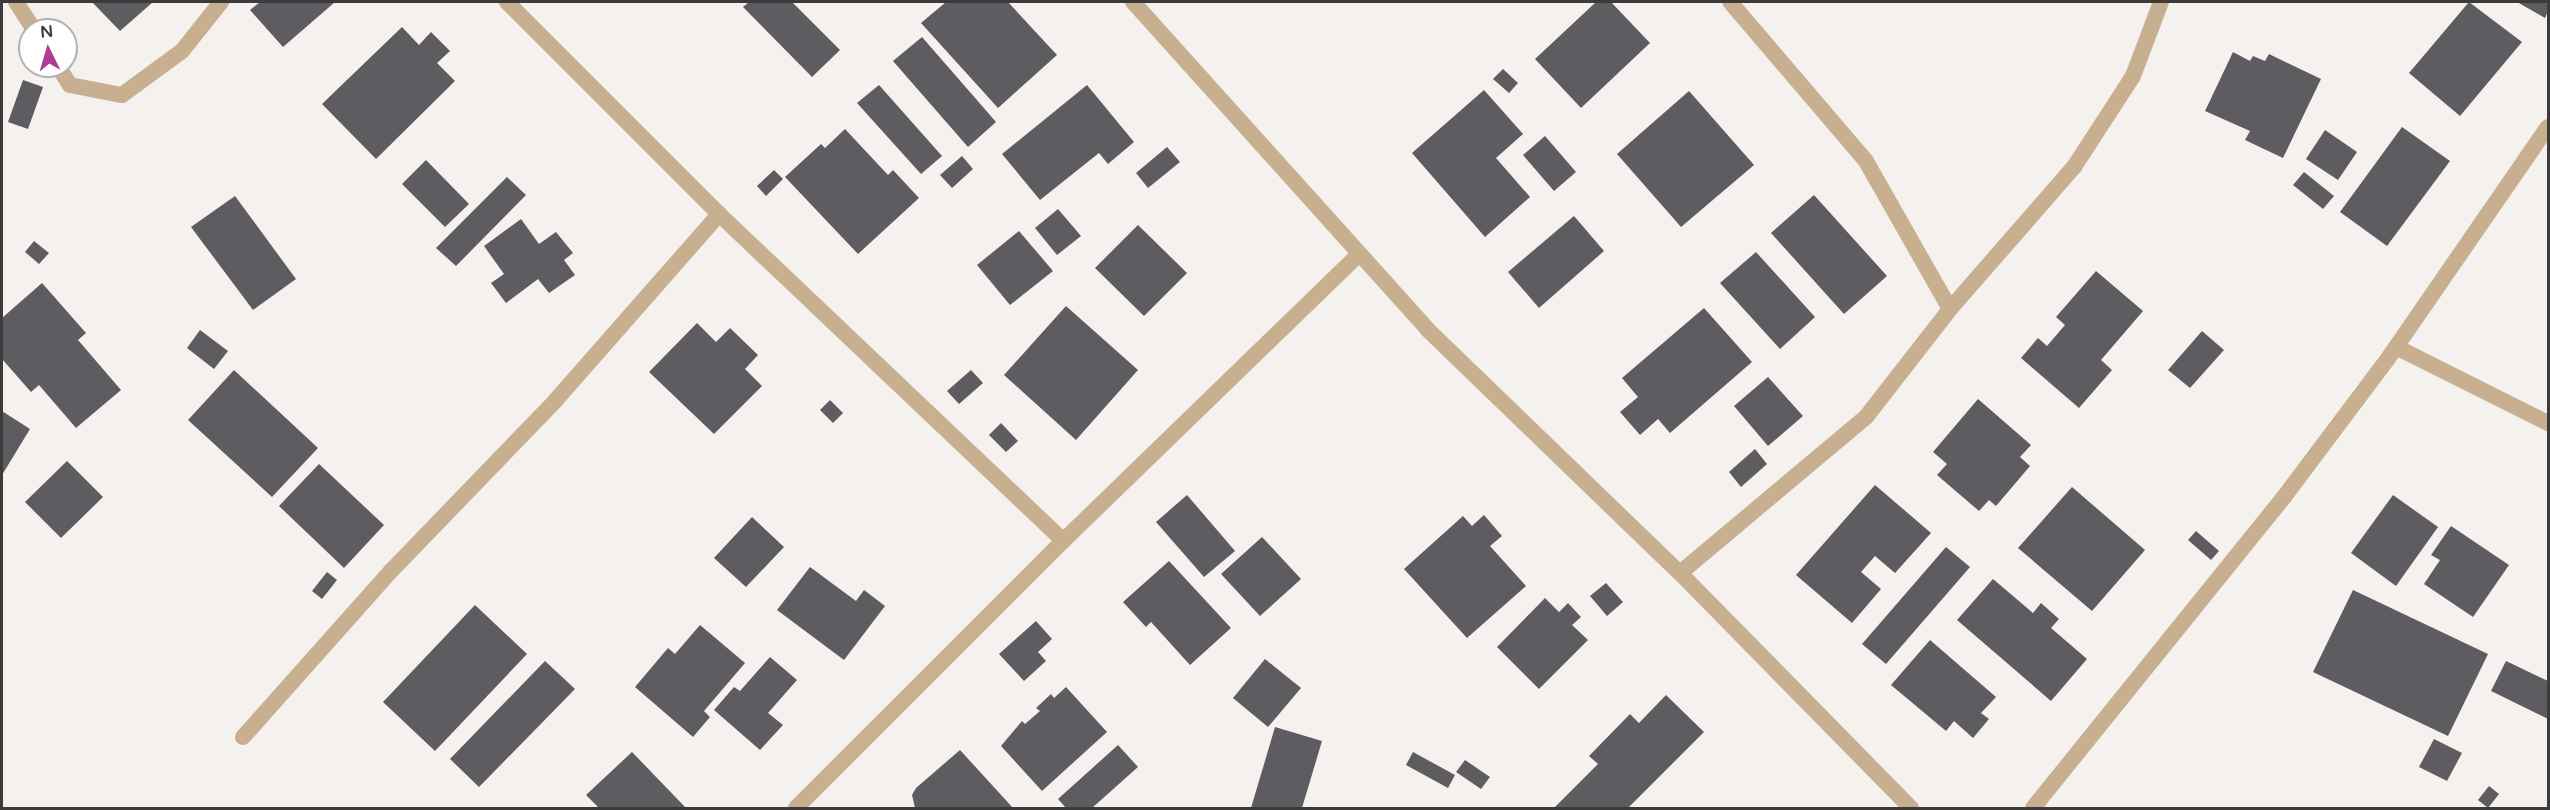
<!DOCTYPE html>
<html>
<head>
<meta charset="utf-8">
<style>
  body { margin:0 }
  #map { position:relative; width:2550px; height:810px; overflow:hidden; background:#f4f1ee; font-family:"Varela Round",sans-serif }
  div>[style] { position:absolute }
  .building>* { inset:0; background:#5e5c60 }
  .minor>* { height:16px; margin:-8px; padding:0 8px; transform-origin:8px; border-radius:8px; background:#c8af90 }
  span { translate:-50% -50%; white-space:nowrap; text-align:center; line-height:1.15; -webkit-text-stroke:6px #fff; paint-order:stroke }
  .frame { position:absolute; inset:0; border:3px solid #3c3b3a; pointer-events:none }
  .north { position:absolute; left:18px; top:18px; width:60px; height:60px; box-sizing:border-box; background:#fff; border:2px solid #b1b1b0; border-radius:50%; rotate:355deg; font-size:16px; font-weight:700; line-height:24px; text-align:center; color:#3c3b3a }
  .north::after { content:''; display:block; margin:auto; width:21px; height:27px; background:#ae3c97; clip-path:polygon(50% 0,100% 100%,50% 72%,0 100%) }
</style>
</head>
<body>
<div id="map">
  <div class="building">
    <div style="clip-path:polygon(92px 2px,153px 2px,120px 31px)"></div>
    <div style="clip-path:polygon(260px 2px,335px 2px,283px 47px,250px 10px)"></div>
    <div style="clip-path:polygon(749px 2px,792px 2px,840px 50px,812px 77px,743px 7px)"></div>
    <div style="clip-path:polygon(946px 2px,1008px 2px,1057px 55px,998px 108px,921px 23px)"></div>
    <div style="clip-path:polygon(1596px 2px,1611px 2px,1650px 43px,1581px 108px,1535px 59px)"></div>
    <div style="clip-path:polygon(2469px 2px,2522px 42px,2460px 116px,2409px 73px)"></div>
    <div style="clip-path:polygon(2517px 2px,2548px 2px,2548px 11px,2545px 18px)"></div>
    <div style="clip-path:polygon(402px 27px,419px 45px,431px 32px,450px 51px,437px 63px,455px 81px,376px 159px,322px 104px)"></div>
    <div style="clip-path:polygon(922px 37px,996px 122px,968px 147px,893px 61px)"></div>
    <div style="clip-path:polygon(2233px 52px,2250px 61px,2253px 56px,2265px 61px,2269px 54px,2321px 79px,2283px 158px,2245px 140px,2250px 131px,2205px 111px)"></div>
    <div style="clip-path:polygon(1503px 69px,1518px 83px,1509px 93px,1493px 79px)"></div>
    <div style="clip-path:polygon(23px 80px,43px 87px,28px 129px,8px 122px)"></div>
    <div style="clip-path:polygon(879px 85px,942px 156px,921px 174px,857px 103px)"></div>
    <div style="clip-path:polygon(1087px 85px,1134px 142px,1108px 164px,1099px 153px,1040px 200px,1002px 154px)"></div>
    <div style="clip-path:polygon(1484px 90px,1523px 134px,1496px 158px,1530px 197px,1485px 237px,1412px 153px)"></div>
    <div style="clip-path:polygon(1689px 91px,1754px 165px,1681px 227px,1617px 154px)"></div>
    <div style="clip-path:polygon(2402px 127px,2450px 161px,2387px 246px,2340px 212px)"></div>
    <div style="clip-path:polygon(845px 129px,888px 175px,893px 170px,919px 198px,858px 254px,785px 177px,821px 144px,825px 148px)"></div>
    <div style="clip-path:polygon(2325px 130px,2357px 152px,2338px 180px,2306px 159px)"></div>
    <div style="clip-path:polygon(1545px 136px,1576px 172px,1554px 191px,1523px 155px)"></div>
    <div style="clip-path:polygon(1167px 147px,1180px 162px,1148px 188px,1136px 173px)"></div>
    <div style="clip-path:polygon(962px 156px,973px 169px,952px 188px,940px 175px)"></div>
    <div style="clip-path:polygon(426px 160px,469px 204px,445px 227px,402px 184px)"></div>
    <div style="clip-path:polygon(774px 170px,783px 179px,766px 196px,757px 186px)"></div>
    <div style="clip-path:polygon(2304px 172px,2334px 196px,2323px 209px,2293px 185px)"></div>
    <div style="clip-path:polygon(507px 177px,526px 195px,456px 266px,436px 248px)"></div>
    <div style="clip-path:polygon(1814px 195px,1887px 276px,1844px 314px,1771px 233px)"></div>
    <div style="clip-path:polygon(235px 196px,296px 279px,253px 310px,191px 227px)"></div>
    <div style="clip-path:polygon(1058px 209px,1081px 236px,1057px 255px,1035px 228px)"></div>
    <div style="clip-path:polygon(1574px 216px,1604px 251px,1539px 308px,1508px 272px)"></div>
    <div style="clip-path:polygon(521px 219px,539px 244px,556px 232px,573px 253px,564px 260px,575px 275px,549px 293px,538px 279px,506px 303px,491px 283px,504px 274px,484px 246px)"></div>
    <div style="clip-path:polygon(1138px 225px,1187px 273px,1144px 316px,1095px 268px)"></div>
    <div style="clip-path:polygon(1019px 231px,1053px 271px,1010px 305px,977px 265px)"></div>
    <div style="clip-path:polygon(34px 241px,49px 253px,39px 264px,25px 252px)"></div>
    <div style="clip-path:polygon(1756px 252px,1815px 317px,1780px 349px,1720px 283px)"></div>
    <div style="clip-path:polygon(2096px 271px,2143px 311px,2101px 360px,2112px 370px,2079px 408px,2021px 358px,2038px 338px,2047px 346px,2065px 325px,2056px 317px)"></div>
    <div style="clip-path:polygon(42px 283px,86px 333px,78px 340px,121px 390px,76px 428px,39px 385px,31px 392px,2px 359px,2px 318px)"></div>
    <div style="clip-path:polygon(1066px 306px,1138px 370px,1076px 440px,1004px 375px)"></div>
    <div style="clip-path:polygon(1704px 308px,1752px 362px,1670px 433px,1658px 419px,1640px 435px,1620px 412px,1638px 397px,1622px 378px)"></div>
    <div style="clip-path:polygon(697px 323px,716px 342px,730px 328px,758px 355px,745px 369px,762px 386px,714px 434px,649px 372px)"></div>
    <div style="clip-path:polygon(200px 330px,228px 351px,214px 369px,187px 348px)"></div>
    <div style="clip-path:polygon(2202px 331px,2224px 350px,2190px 388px,2168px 370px)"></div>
    <div style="clip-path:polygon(234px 370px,318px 448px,272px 497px,188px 420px)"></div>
    <div style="clip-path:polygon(971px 370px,983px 383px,959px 404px,947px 391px)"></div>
    <div style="clip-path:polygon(1768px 377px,1803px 416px,1768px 446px,1734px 406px)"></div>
    <div style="clip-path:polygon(1978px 399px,2031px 445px,2020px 457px,2030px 466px,1996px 506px,1989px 500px,1979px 511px,1937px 475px,1947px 464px,1933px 452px)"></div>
    <div style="clip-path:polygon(830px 400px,843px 413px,833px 423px,820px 410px)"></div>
    <div style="clip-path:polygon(2px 411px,30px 429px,2px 475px)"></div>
    <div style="clip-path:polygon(1001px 423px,1018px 441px,1006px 452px,989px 435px)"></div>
    <div style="clip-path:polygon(1755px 449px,1767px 464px,1741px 487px,1729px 472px)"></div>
    <div style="clip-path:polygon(67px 461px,103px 497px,61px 538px,25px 502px)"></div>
    <div style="clip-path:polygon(319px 464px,384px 525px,344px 568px,279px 506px)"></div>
    <div style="clip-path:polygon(1875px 485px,1931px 533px,1895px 573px,1875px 556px,1861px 572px,1881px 589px,1852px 623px,1796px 575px)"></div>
    <div style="clip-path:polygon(2072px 487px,2145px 550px,2092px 611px,2018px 548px)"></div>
    <div style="clip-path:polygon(1187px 495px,1235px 551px,1204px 577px,1156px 522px)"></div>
    <div style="clip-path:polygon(2393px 495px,2438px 527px,2396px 586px,2351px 553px)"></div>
    <div style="clip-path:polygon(1484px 515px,1502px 536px,1490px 546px,1526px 586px,1467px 638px,1404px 569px,1463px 516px,1472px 526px)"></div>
    <div style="clip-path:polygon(752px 517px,784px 547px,746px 587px,714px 558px)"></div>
    <div style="clip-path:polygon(2451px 526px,2509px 565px,2473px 617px,2424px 584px,2440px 560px,2431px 555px)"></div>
    <div style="clip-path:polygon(2196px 531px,2219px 551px,2211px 560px,2188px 540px)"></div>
    <div style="clip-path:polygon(1262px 537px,1301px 579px,1260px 616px,1221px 574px)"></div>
    <div style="clip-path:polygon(1946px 547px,1970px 567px,1886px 664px,1862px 644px)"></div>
    <div style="clip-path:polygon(1169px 561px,1231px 628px,1190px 665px,1151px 622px,1146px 627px,1123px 602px)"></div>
    <div style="clip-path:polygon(810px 567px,856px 601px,864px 590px,885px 606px,844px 660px,777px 610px)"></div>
    <div style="clip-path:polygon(327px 572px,337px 580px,322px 599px,312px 591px)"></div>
    <div style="clip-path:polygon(1993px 579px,2033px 613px,2041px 603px,2059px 619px,2051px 628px,2087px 659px,2051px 701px,1957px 620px)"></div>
    <div style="clip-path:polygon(1606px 583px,1623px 602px,1607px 616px,1590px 596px)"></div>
    <div style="clip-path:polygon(2353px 590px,2488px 654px,2448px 736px,2313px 672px)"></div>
    <div style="clip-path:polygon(1545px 598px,1559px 612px,1568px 603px,1581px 617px,1572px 625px,1588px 640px,1539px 689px,1497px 647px)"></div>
    <div style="clip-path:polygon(475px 605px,527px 654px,435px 751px,383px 702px)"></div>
    <div style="clip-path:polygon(1036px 621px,1052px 639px,1038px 652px,1046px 661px,1024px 681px,999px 654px)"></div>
    <div style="clip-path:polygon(700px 625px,745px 663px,704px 711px,710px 717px,693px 737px,635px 687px,668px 648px,675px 654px)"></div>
    <div style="clip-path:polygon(1930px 640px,1996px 697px,1981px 713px,1989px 719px,1973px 738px,1954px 721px,1946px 731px,1891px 685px)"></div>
    <div style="clip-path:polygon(770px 657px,797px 680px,768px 713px,783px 725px,760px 750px,714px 710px,734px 687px,740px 691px)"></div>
    <div style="clip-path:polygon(1265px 659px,1301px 688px,1268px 727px,1233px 698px)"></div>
    <div style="clip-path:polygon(545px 661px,575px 689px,479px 787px,450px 759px)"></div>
    <div style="clip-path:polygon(2506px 661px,2548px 681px,2548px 719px,2491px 691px)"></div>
    <div style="clip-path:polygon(1066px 687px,1107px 732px,1042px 791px,1001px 746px,1022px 721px,1025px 724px,1040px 711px,1036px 708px,1051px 694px,1054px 698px)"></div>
    <div style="clip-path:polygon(1666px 695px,1704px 732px,1628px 808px,1554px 808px,1598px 764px,1589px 756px,1630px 714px,1639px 723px)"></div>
    <div style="clip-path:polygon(1275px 727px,1322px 741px,1302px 808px,1251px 808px)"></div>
    <div style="clip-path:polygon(2434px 739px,2462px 753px,2447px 781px,2419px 767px)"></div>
    <div style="clip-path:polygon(1118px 745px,1138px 767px,1092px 808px,1066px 808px,1058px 799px)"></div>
    <div style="clip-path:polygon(960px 750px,1013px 808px,915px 808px,912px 795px,916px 788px)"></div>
    <div style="clip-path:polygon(632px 752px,686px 808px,599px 808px,586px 795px)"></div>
    <div style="clip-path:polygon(1413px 752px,1455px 775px,1448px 788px,1406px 765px)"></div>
    <div style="clip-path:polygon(1465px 760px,1490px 777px,1481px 789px,1456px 772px)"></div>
    <div style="clip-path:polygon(2489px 786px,2499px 794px,2488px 808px,2478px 800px)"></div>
  </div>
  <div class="minor">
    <div style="left:16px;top:2px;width:33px;rotate:57deg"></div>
    <div style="left:507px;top:2px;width:300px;rotate:45deg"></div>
    <div style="left:719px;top:214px;width:475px;rotate:43.5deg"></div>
    <div style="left:1063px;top:541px;width:412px;rotate:-44.1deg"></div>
    <div style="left:1133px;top:2px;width:440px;rotate:48deg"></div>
    <div style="left:1427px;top:329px;width:351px;rotate:44deg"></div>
    <div style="left:1680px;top:573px;width:330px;rotate:45.5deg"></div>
    <div style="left:58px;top:66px;width:22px;rotate:58deg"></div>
    <div style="left:70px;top:85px;width:53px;rotate:10.9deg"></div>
    <div style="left:122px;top:95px;width:74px;rotate:-36.3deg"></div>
    <div style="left:182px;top:51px;width:63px;rotate:-51.5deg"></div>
    <div style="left:1950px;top:309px;width:189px;rotate:-48.9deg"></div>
    <div style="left:2074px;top:167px;width:108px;rotate:-57deg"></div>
    <div style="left:2133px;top:76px;width:79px;rotate:-69.3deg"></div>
    <div style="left:2396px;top:347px;width:170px;rotate:26.6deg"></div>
    <div style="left:1680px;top:573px;width:243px;rotate:-40deg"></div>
    <div style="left:1866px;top:417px;width:137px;rotate:-52.1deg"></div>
    <div style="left:1950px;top:309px;width:170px;rotate:-119.6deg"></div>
    <div style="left:1866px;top:161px;width:209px;rotate:-130.5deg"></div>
    <div style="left:243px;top:737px;width:222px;rotate:-48.3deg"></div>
    <div style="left:391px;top:571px;width:236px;rotate:-46deg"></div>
    <div style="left:555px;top:401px;width:249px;rotate:-48.7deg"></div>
    <div style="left:796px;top:808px;width:378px;rotate:-45deg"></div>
    <div style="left:2033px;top:808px;width:400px;rotate:-51.1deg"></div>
    <div style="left:2284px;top:497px;width:171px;rotate:-53.1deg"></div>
    <div style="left:2387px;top:360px;width:283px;rotate:-55.4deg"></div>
  </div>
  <div class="frame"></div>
  <div class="north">N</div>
</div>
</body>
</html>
